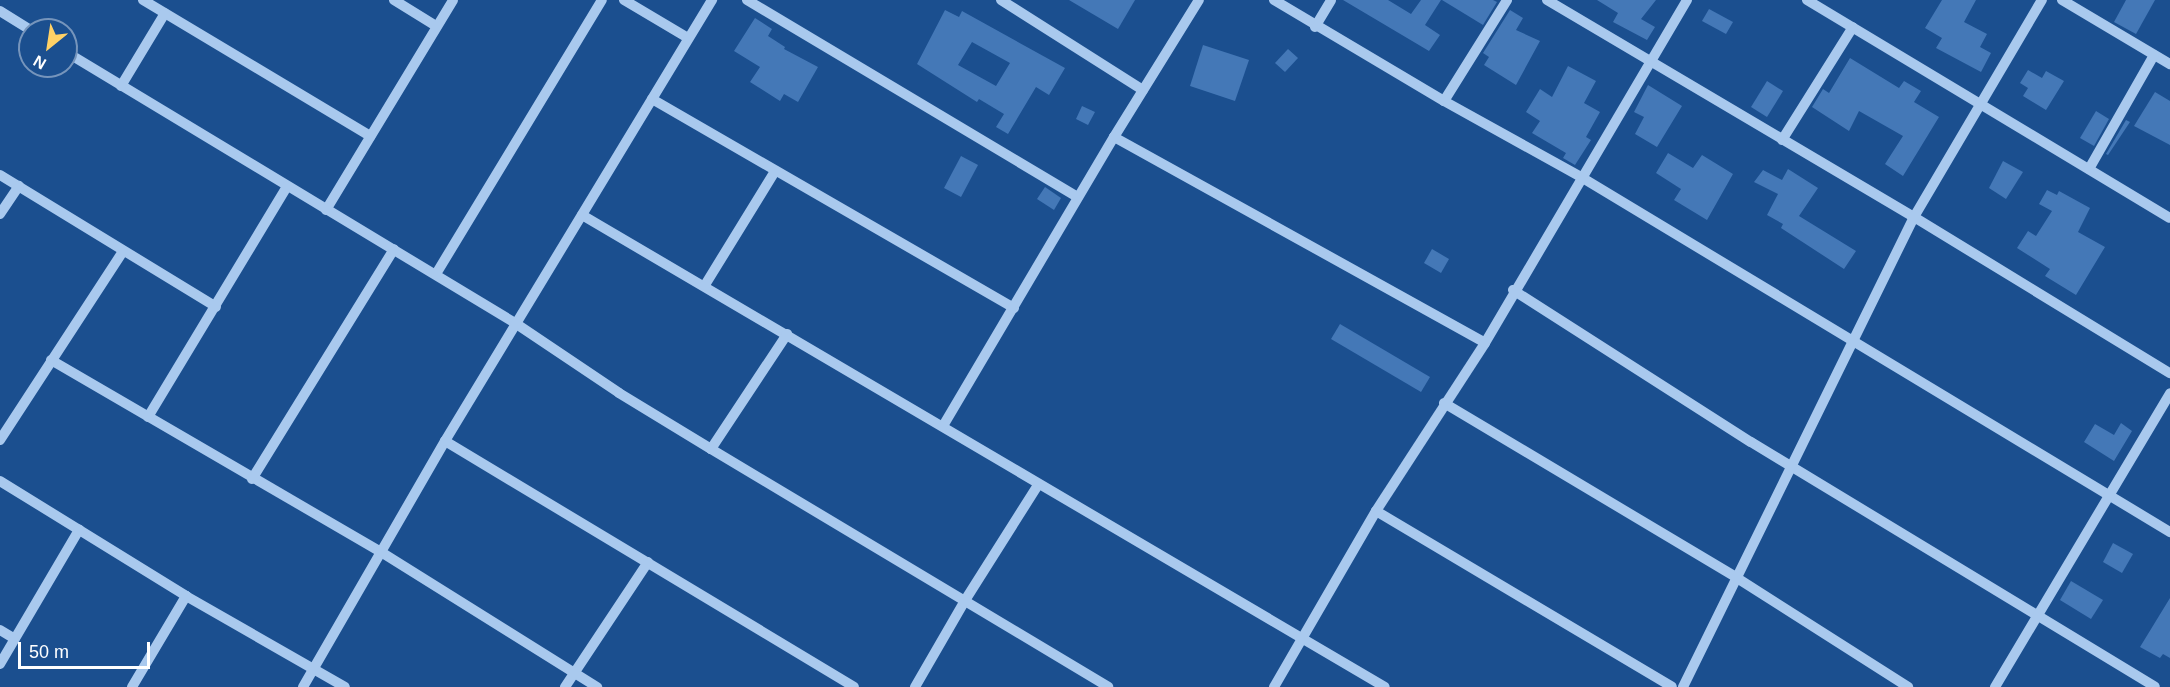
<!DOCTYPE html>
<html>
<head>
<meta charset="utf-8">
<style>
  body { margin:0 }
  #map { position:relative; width:2170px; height:687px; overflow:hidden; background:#1b4f8f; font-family:Arial,sans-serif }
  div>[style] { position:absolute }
  .building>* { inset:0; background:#4478b7 }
  .minor>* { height:10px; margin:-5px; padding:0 5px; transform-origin:5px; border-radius:5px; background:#a9c9ee }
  span { translate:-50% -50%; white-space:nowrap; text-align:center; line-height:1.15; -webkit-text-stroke:5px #1b4f8f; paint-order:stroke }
  .north { position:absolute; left:18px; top:18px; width:60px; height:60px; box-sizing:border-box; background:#1b4f8f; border:2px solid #7695bc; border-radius:50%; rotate:210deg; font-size:16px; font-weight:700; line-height:24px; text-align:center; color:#fff }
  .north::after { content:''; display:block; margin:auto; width:21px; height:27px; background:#ffd166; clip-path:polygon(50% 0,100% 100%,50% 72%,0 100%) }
  .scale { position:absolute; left:18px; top:642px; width:132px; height:27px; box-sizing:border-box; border:3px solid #fff; border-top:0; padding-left:8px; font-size:18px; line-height:21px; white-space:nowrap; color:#fff; -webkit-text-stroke:4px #1b4f8f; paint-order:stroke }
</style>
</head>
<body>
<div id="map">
  <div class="building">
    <div style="clip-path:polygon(1069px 0,1135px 0,1118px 29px)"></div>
    <div style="clip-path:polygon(1343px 0,1388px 0,1411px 14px,1421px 0,1441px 0,1425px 25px,1440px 35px,1429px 51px)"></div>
    <div style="clip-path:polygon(1442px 0,1493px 0,1497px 2px,1483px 25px)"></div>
    <div style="clip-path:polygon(1597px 0,1656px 0,1641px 19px,1655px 27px,1647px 40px,1613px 22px,1618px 13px)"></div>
    <div style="clip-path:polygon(1942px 0,1976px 0,1964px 22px,1987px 34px,1980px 47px,1991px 53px,1981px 72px,1936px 48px,1942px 38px,1925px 28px)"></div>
    <div style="clip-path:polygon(2126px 0,2155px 0,2136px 34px,2114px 22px)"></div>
    <div style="clip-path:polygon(1709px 9px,1733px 22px,1726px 34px,1702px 21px)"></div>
    <div style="clip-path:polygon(evenodd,945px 10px,959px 17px,962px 11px,1065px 68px,1049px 95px,1036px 87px,1008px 134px,996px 127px,1004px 114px,979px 99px,977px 102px,917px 64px,945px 10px,972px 42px,1010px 63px,996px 86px,958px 65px,972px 42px)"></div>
    <div style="clip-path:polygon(1510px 10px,1523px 18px,1516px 30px,1540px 41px,1516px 85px,1484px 65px,1489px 57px,1483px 53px)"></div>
    <div style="clip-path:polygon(755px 18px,772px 29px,768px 36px,785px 47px,784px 49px,818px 67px,798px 102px,784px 94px,780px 101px,750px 82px,760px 67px,734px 51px)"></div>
    <div style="clip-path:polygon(1203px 45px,1249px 60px,1235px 101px,1190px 86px)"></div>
    <div style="clip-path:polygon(1288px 49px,1298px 58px,1285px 72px,1275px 63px)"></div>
    <div style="clip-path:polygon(1850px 58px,1899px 88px,1904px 81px,1921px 91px,1914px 102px,1939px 117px,1903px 176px,1885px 164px,1903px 136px,1859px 111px,1849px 131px,1812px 107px,1823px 89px,1829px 93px)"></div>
    <div style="clip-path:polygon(1568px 66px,1596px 81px,1584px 103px,1600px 112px,1586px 137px,1591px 140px,1575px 165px,1563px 158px,1566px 153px,1532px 133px,1540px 121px,1526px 112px,1540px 89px,1552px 97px)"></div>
    <div style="clip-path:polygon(2028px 70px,2042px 78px,2046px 71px,2064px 81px,2046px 110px,2023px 96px,2028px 88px,2020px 83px)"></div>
    <div style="clip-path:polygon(1767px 81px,1783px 91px,1767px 117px,1751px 107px)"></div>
    <div style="clip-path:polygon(1648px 85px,1682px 106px,1657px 147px,1635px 134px,1644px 117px,1634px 112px)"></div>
    <div style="clip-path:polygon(2155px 92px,2170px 101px,2170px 145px,2134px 126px)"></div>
    <div style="clip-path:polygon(1082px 106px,1095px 112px,1088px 125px,1076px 119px)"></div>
    <div style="clip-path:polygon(2096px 111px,2109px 119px,2094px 146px,2080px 138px)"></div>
    <div style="clip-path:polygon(2126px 120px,2130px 122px,2108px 155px,2106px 154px)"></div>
    <div style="clip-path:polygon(1668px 153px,1693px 168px,1702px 155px,1733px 174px,1707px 220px,1674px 200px,1681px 189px,1656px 173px)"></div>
    <div style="clip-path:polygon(961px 156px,978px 165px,961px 197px,944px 188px)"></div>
    <div style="clip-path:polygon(2003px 161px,2023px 172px,2006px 199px,1989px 188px)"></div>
    <div style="clip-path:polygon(1788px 169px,1818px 188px,1799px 216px,1856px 251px,1844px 269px,1781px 228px,1783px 224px,1767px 215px,1778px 194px,1754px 182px,1763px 170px,1782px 180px)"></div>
    <div style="clip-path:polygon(1045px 187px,1061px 198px,1054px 210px,1037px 199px)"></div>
    <div style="clip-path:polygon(2047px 190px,2057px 195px,2059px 191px,2090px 208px,2078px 232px,2105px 247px,2076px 295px,2045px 276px,2050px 269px,2017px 248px,2028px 231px,2036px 236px,2052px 211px,2039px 204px)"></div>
    <div style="clip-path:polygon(1432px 249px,1449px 259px,1441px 273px,1424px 263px)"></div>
    <div style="clip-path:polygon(1340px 324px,1430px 377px,1421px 392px,1331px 339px)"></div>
    <div style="clip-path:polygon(2121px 423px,2132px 431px,2114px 461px,2084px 442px,2095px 424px,2114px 435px)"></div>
    <div style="clip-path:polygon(2113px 543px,2133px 554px,2122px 573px,2103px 562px)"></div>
    <div style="clip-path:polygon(2071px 581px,2103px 600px,2091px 619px,2060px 600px)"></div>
    <div style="clip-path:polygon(2170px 598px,2170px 658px,2163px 654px,2160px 658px,2140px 647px)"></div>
  </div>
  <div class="minor">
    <div style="left:143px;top:0;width:265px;rotate:30.9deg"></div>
    <div style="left:394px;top:0;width:49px;rotate:31.8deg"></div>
    <div style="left:624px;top:0;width:74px;rotate:30.7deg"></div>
    <div style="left:747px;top:0;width:385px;rotate:30.8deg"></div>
    <div style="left:1001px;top:0;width:168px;rotate:32.4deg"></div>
    <div style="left:1274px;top:0;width:198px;rotate:30.7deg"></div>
    <div style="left:1444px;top:101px;width:157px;rotate:29deg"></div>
    <div style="left:1581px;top:177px;width:688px;rotate:31.08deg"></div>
    <div style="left:1547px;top:0;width:426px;rotate:30.6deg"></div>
    <div style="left:1914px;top:217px;width:300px;rotate:31.4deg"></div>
    <div style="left:1807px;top:0;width:423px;rotate:31deg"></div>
    <div style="left:2062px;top:0;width:126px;rotate:30.7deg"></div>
    <div style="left:0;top:11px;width:36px;rotate:32deg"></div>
    <div style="left:1315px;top:27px;width:31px;rotate:-59deg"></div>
    <div style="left:66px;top:52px;width:524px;rotate:31.11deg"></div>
    <div style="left:515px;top:323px;width:125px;rotate:33.9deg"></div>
    <div style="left:619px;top:393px;width:108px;rotate:31.3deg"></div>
    <div style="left:711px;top:449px;width:463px;rotate:30.9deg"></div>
    <div style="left:121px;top:86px;width:85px;rotate:-58.9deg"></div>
    <div style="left:652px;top:99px;width:418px;rotate:30deg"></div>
    <div style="left:1444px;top:101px;width:119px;rotate:-58deg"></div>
    <div style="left:1114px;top:137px;width:424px;rotate:29deg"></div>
    <div style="left:1782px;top:140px;width:133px;rotate:-57.9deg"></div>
    <div style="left:2089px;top:169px;width:131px;rotate:-60.3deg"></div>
    <div style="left:0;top:175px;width:253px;rotate:31.4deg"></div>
    <div style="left:326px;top:210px;width:245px;rotate:-58.8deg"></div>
    <div style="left:0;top:214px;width:34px;rotate:-56deg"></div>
    <div style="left:582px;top:215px;width:931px;rotate:30.45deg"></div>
    <div style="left:436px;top:274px;width:320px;rotate:-58.8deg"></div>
    <div style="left:705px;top:285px;width:134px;rotate:-58.4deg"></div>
    <div style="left:1513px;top:290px;width:282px;rotate:32.6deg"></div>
    <div style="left:1751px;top:442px;width:472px;rotate:31.2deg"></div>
    <div style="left:51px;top:360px;width:382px;rotate:30.2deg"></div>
    <div style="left:381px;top:552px;width:255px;rotate:32deg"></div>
    <div style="left:1444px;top:403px;width:341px;rotate:30.8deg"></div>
    <div style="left:1737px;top:578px;width:203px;rotate:32.5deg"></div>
    <div style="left:148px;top:417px;width:269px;rotate:-58.9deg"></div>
    <div style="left:943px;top:426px;width:336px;rotate:-59.4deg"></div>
    <div style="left:1114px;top:137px;width:161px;rotate:-58.2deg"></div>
    <div style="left:0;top:440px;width:225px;rotate:-56.9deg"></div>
    <div style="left:445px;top:441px;width:477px;rotate:31deg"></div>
    <div style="left:711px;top:449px;width:138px;rotate:-56.5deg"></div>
    <div style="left:252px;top:479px;width:270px;rotate:-58.3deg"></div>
    <div style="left:0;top:481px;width:219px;rotate:31.7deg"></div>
    <div style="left:186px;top:596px;width:183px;rotate:29.8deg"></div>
    <div style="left:1376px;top:511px;width:344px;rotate:30.7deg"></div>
    <div style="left:0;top:630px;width:17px;rotate:31deg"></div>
    <div style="left:0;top:664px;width:156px;rotate:-59.5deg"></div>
    <div style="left:132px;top:687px;width:106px;rotate:-59.3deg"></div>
    <div style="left:303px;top:687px;width:284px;rotate:-60deg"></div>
    <div style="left:445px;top:441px;width:516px;rotate:-58.81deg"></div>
    <div style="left:565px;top:687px;width:150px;rotate:-56.4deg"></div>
    <div style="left:915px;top:687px;width:98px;rotate:-60deg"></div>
    <div style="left:964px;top:602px;width:138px;rotate:-57.7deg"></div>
    <div style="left:1274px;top:687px;width:203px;rotate:-59.9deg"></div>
    <div style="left:1376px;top:511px;width:200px;rotate:-57deg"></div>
    <div style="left:1485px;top:343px;width:398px;rotate:-59.5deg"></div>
    <div style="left:1683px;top:687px;width:524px;rotate:-63.83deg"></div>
    <div style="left:1914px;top:217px;width:252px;rotate:-59.5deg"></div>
    <div style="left:1995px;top:687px;width:342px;rotate:-59.2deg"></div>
  </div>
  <div class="north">N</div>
  <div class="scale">50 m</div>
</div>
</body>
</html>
